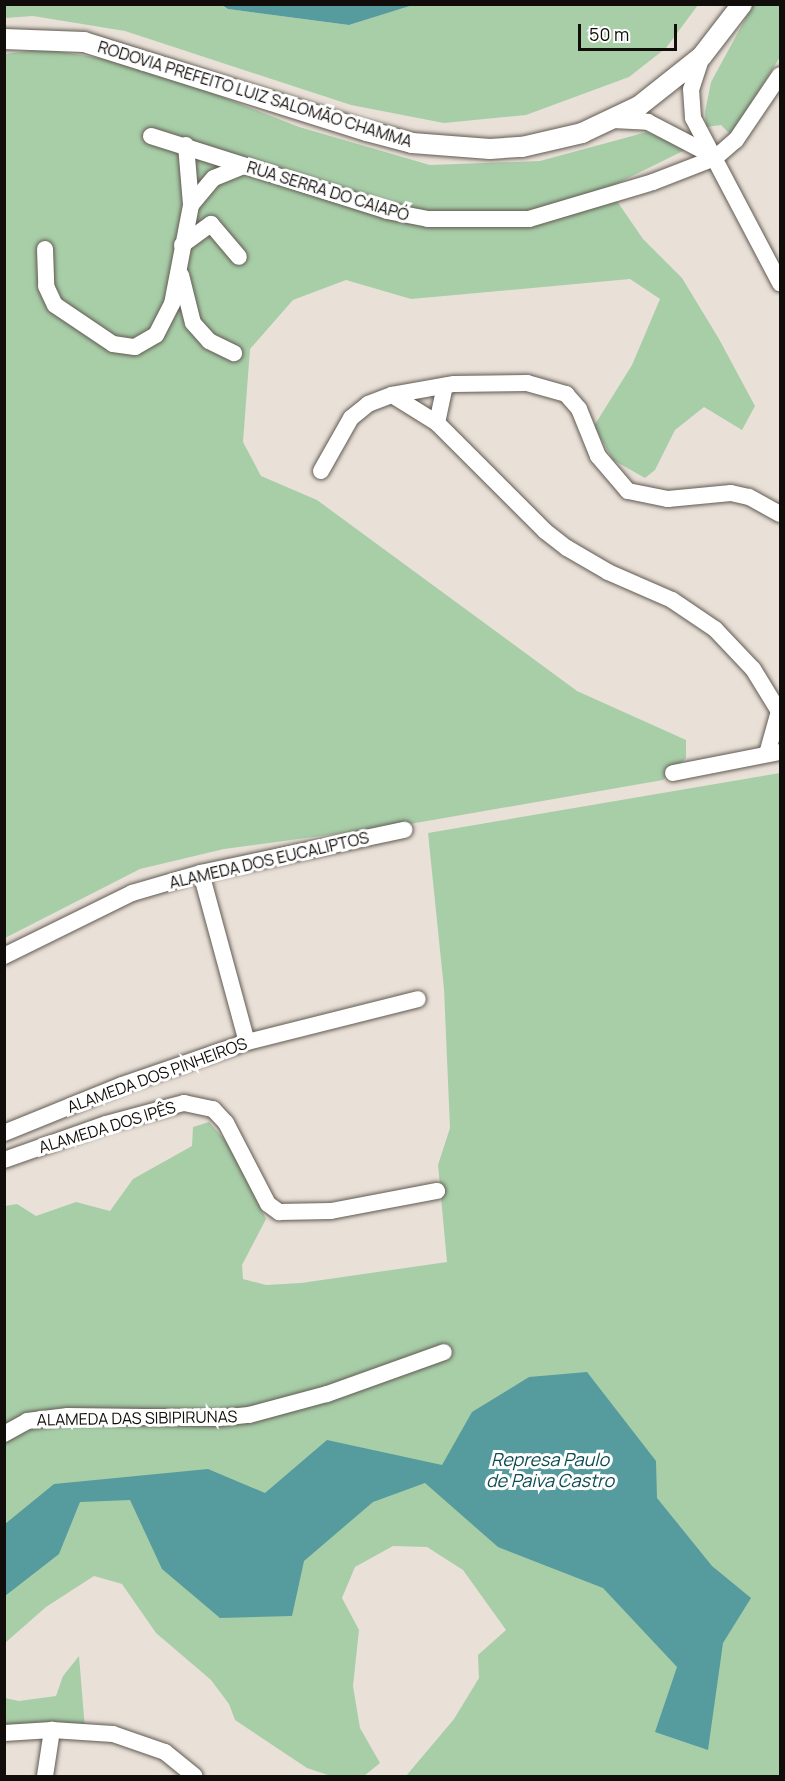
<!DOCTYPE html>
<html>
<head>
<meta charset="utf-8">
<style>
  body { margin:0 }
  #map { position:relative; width:785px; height:1781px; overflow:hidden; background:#e9e1d8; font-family:Manrope,sans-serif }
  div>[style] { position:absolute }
  .green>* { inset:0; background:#a8cea8 }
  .water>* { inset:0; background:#569b9d }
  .roads { filter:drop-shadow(0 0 2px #615a52) drop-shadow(0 0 2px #615a52) }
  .minor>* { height:16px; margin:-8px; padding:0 8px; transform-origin:8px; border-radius:8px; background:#fff }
  .major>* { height:20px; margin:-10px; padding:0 10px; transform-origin:10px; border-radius:10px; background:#fff }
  span { translate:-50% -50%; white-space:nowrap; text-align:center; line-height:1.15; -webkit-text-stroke:6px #fff; paint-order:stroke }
  .street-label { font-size:16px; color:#100d0a }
  .water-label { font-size:18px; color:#0d4c4f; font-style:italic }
  .frame { position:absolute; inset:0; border:6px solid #100d0a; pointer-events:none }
  .scale { position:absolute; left:578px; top:24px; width:99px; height:27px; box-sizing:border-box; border:3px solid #100d0a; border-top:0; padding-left:8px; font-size:18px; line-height:21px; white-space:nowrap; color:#100d0a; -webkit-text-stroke:4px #fff; paint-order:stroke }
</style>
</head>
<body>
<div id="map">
  <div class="green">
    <div style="clip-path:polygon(5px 4px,222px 5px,228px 9px,349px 25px,413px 5px,698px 5px,666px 48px,629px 77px,526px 115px,444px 123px,351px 105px,125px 31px,33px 16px,5px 18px)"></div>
    <div style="clip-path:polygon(753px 5px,780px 5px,780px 57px,731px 135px,721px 125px,706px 127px,705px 112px,711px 82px)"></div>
    <div style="clip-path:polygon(44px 49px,112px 60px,197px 87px,299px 127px,430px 165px,540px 161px,647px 132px,687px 149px,608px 188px,643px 239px,682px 278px,719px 339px,755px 406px,742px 430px,704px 407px,675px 430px,655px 470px,645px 478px,613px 460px,594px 426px,632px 365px,660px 299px,630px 279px,411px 299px,346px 280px,293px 300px,250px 349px,243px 442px,261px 476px,317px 500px,577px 691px,686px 740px,686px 758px,663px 780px,410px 824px,224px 849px,140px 869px,5px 938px,5px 54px)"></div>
    <div style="clip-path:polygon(780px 773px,780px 1776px,406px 1776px,454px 1719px,479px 1678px,478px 1655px,506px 1630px,463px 1570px,427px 1547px,393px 1546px,355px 1567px,342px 1598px,359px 1630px,353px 1686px,360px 1728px,380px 1763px,364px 1776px,331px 1776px,307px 1768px,235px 1720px,229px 1704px,211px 1680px,156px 1633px,122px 1584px,94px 1576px,46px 1607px,5px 1643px,5px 1206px,17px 1204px,36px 1216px,76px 1202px,110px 1211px,133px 1179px,192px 1146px,193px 1127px,209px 1122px,231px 1147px,266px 1219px,242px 1265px,243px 1279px,266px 1285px,301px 1283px,447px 1262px,438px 1165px,450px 1128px,444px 989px,428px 833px)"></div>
    <div style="clip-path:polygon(79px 1656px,85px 1729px,5px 1731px,5px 1698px,19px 1701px,56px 1696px,63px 1676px)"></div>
  </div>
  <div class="water">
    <div style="clip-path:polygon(222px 5px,413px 5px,349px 25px,228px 9px)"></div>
    <div style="clip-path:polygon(587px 1372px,656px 1461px,657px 1498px,712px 1566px,751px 1598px,723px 1643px,708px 1750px,655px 1732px,677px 1667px,603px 1588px,498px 1547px,425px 1483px,373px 1502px,304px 1561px,292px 1616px,220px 1618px,162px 1569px,130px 1500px,80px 1502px,59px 1554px,5px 1596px,5px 1524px,54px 1484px,208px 1469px,265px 1493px,327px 1440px,442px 1465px,472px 1412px,529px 1377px)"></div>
  </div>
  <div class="roads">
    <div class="minor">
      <div style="left:702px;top:56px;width:35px;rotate:108deg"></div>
      <div style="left:691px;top:89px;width:29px;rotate:86deg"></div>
      <div style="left:693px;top:118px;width:187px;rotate:62.2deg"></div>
      <div style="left:613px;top:120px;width:35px;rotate:3deg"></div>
      <div style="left:648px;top:122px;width:76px;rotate:27.6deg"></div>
      <div style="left:151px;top:136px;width:248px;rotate:17.6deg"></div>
      <div style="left:387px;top:211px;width:42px;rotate:11deg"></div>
      <div style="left:428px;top:219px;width:101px"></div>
      <div style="left:529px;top:219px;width:129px;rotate:-16.6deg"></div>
      <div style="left:653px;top:182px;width:66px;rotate:-21.2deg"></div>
      <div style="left:715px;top:158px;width:28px;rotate:-41deg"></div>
      <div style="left:736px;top:140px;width:78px;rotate:-55.9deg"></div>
      <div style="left:186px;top:145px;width:60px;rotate:85.2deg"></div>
      <div style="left:182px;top:245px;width:36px;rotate:-36deg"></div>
      <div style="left:211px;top:224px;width:43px;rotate:49.7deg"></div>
      <div style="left:45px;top:249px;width:37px;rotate:88deg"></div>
      <div style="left:46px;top:286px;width:21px;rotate:65deg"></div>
      <div style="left:55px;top:305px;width:70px;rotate:33.9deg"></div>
      <div style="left:113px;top:344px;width:22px;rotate:8deg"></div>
      <div style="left:135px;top:347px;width:24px;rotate:-30deg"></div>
      <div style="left:156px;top:335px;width:35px;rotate:-63deg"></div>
      <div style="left:172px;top:304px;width:101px;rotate:-79.1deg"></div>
      <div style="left:191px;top:205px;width:35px;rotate:-50deg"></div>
      <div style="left:214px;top:178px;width:31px;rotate:-22deg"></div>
      <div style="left:181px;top:275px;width:49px;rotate:76deg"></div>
      <div style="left:193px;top:323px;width:24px;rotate:48deg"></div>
      <div style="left:209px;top:341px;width:28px;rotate:26deg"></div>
      <div style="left:392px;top:395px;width:53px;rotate:31.9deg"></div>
      <div style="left:437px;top:423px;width:153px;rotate:45deg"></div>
      <div style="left:545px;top:531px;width:28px;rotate:38deg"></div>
      <div style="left:567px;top:548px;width:48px;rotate:30.3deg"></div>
      <div style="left:608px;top:572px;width:70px;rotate:23.6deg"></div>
      <div style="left:672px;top:600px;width:52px;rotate:34deg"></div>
      <div style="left:715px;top:629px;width:55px;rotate:46.5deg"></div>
      <div style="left:753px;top:669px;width:52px;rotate:58.5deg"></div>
      <div style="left:437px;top:423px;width:38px;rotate:-78deg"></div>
      <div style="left:321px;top:471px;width:61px;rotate:-60.5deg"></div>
      <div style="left:351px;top:418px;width:22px;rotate:-39deg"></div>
      <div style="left:368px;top:404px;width:26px;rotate:-21deg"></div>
      <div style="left:392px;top:395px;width:63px;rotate:-10.1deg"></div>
      <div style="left:454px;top:384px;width:73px;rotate:-0.8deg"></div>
      <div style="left:527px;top:383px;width:41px;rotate:15.8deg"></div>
      <div style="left:566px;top:394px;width:20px;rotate:49deg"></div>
      <div style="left:579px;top:409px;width:51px;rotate:68deg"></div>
      <div style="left:598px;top:456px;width:46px;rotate:49.4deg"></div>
      <div style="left:628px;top:491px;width:41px;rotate:11.3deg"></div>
      <div style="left:668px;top:499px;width:63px;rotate:-5.4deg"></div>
      <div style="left:731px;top:493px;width:18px;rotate:13deg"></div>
      <div style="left:749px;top:497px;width:35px;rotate:29deg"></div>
      <div style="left:767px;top:754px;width:45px;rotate:-74.4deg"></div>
      <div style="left:673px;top:773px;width:109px;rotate:-11.1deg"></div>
      <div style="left:201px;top:873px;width:175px;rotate:74.8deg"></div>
      <div style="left:4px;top:956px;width:143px;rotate:-26.2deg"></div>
      <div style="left:132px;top:893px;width:72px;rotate:-16.2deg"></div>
      <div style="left:201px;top:873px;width:208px;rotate:-12deg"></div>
      <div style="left:4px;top:1133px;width:127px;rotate:-22.1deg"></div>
      <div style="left:122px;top:1085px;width:132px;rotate:-19deg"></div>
      <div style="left:247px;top:1042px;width:176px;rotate:-14.1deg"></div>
      <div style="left:4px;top:1160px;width:108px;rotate:-19.4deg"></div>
      <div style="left:106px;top:1124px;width:81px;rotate:-15.1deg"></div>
      <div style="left:184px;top:1103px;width:30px;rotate:12deg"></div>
      <div style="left:213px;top:1109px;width:19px;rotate:47deg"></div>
      <div style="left:226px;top:1123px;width:91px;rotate:62.6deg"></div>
      <div style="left:268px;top:1204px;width:14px;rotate:36deg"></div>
      <div style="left:279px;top:1212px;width:52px;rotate:-1.1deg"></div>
      <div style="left:331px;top:1211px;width:108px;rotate:-10.7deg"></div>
      <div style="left:4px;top:1434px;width:26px;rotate:-29deg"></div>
      <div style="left:27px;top:1421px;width:41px;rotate:-7deg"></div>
      <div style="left:68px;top:1416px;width:151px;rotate:0.8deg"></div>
      <div style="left:219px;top:1418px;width:30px;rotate:-6deg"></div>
      <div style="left:249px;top:1415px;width:81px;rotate:-15.1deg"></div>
      <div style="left:327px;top:1394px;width:124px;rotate:-19.7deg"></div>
      <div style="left:4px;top:1733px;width:48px;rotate:-3.6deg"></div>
      <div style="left:52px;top:1730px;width:61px;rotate:3.8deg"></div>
      <div style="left:113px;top:1734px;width:55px;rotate:19.1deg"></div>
      <div style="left:165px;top:1752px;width:38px;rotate:39deg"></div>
      <div style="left:45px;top:1776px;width:47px;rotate:-81.3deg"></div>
    </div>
    <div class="major">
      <div style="left:4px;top:39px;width:80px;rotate:2.1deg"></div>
      <div style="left:84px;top:42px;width:297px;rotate:17.5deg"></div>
      <div style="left:367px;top:131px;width:47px;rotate:14.9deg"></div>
      <div style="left:412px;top:143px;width:78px;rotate:4.4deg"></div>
      <div style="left:490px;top:149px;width:32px;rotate:-4deg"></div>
      <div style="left:522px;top:147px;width:62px;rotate:-13.1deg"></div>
      <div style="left:582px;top:133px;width:63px;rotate:-25.3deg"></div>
      <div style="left:639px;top:106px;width:80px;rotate:-38.4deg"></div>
      <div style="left:702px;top:56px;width:66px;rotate:-52.4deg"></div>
    </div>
  </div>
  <div class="street-label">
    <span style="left:255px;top:94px;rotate:17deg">RODOVIA PREFEITO LUIZ SALOMÃO CHAMMA</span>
    <span style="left:328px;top:191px;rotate:17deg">RUA SERRA DO CAIAPÓ</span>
    <span style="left:269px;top:860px;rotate:-13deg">ALAMEDA DOS EUCALIPTOS</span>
    <span style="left:157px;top:1075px;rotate:-20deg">ALAMEDA DOS PINHEIROS</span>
    <span style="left:107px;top:1127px;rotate:-17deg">ALAMEDA DOS IPÊS</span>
    <span style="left:137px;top:1418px;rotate:-1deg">ALAMEDA DAS SIBIPIRUNAS</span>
  </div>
  <div class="water-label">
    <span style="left:550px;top:1470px">Represa Paulo<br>de Paiva Castro</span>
  </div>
  <div class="frame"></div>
  <div class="scale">50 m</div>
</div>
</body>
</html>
